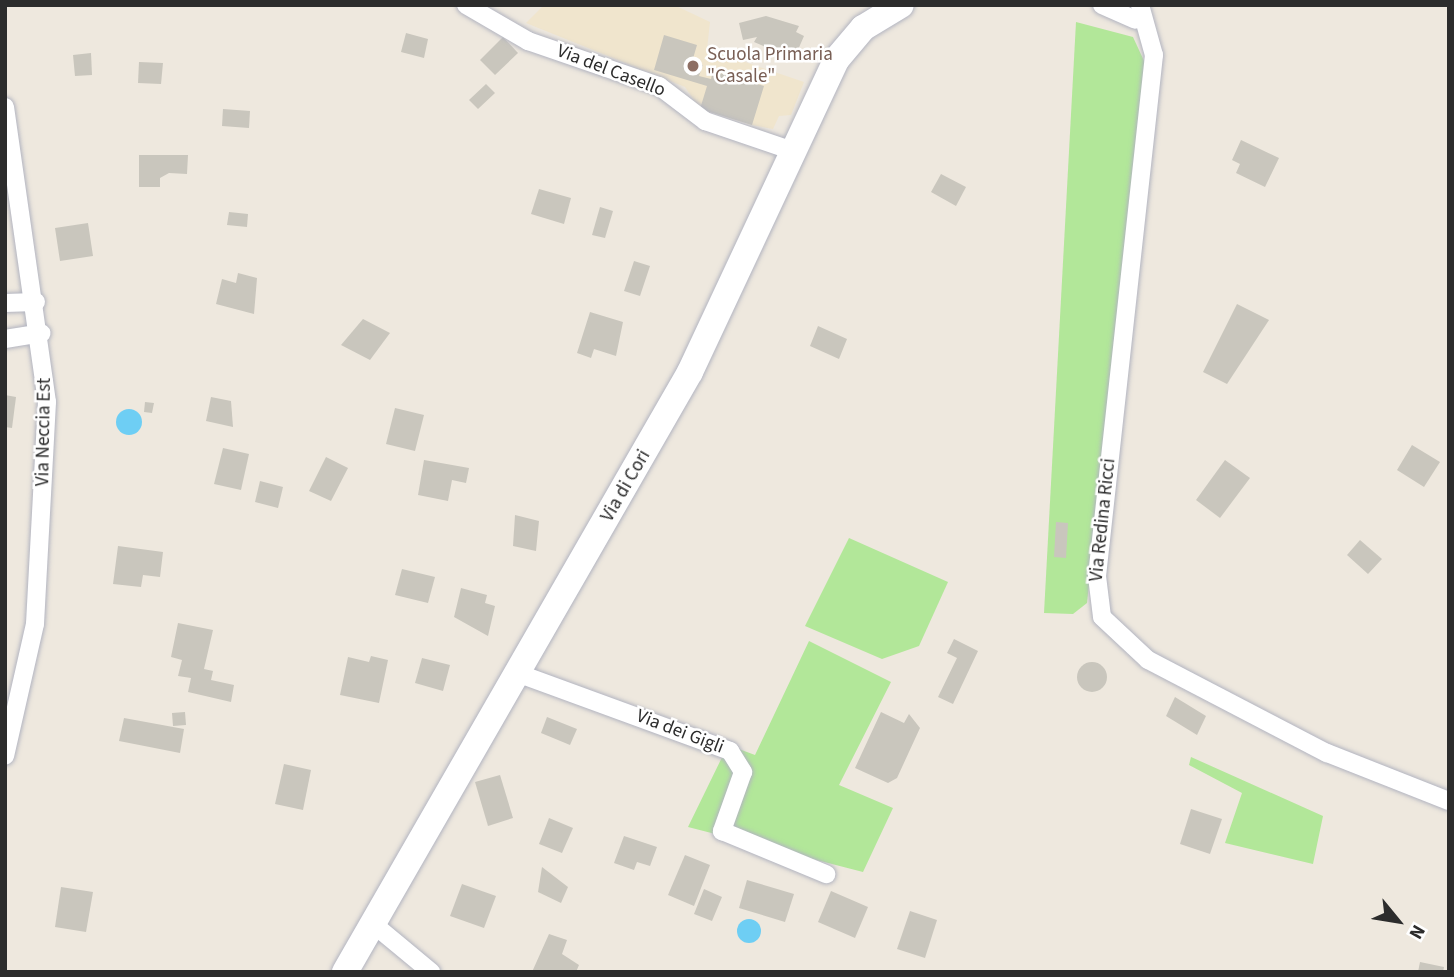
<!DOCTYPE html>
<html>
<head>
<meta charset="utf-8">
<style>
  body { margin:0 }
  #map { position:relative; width:1454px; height:977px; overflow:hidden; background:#eee8de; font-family:"Source Sans 3",sans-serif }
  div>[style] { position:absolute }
  .education>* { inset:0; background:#f0e5cd }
  .green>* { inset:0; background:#b2e799 }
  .water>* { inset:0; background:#6ecef4 }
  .round { border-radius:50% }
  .building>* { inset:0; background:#c9c6bd }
  .roads { filter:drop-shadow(0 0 2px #b2b4c0) drop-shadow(0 0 2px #b2b4c0) }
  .minor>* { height:18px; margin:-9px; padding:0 9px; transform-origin:9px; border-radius:9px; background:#fff }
  .secondary>* { height:26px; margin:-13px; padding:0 13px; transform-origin:13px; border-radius:13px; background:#fff }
  .dots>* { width:19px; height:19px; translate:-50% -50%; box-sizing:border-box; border:4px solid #fff; border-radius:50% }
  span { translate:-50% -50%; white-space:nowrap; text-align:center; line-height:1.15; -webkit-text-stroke:5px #fff; paint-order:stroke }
  .education-label { font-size:19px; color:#785e54 }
  .left { translate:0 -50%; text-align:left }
  .street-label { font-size:19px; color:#2c2c2c }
  .frame { position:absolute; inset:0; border:7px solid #2c2c2c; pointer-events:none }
  .north { position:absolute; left:1363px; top:886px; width:70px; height:70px; -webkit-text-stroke:5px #fff; paint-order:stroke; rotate:120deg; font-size:19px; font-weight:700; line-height:28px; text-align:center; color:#2c2c2c }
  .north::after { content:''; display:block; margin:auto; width:24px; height:32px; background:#2c2c2c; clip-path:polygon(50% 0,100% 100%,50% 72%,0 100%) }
</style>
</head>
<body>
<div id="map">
  <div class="education">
    <div style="clip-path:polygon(544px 5px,674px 5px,710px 22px,707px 49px,804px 82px,791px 115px,779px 116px,773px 129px,752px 125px,700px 109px,685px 87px,526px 23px)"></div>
  </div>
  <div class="green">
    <div style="clip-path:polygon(1076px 22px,1133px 37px,1145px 63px,1087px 603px,1073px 614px,1044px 613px)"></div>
    <div style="clip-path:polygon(849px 538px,948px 582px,919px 646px,882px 659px,805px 626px)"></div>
    <div style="clip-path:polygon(809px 641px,891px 682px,839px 785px,893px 808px,863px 872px,688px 827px,728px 745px,755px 755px)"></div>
    <div style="clip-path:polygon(1191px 757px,1323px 816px,1313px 864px,1225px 843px,1242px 793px,1189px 765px)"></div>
  </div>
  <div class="water">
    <div class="round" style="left:116px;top:409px;width:26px;height:26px"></div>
    <div class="round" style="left:737px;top:919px;width:24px;height:24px"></div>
  </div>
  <div class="building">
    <div style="clip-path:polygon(766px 16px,799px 26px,796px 32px,804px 36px,794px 59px,754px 42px,757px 37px,743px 40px,739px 23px)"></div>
    <div style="clip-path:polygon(406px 33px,428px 39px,424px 58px,401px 52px)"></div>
    <div style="clip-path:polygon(664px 35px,697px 45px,692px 62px,703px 65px,699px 76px,711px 79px,713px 71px,764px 86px,752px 125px,700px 109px,707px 86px,654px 70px)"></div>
    <div style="clip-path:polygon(503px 37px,518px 53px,495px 75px,480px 60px)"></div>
    <div style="clip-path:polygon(91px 53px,92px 75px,75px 76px,73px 55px)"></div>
    <div style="clip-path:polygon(139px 62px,163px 63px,161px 84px,138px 83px)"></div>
    <div style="clip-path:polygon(486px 84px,495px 93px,478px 109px,469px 100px)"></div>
    <div style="clip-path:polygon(223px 109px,250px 111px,249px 128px,222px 126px)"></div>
    <div style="clip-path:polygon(1241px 140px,1279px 158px,1265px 187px,1236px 173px,1240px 164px,1232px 160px)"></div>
    <div style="clip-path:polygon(139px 155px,188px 155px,187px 174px,169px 173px,160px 178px,160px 187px,139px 187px)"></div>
    <div style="clip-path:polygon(941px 174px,966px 187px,956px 206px,931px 192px)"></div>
    <div style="clip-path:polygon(539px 189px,571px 198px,564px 224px,531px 214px)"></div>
    <div style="clip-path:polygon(600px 207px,613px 211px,605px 238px,592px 235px)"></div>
    <div style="clip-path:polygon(229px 212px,248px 214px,247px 227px,227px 225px)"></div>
    <div style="clip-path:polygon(88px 223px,93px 256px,60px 261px,55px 228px)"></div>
    <div style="clip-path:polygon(634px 261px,650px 266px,640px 296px,624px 291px)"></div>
    <div style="clip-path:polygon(238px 273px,257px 278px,254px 314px,216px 304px,222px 279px,236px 283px)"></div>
    <div style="clip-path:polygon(1237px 304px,1269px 320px,1227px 384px,1203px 372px)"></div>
    <div style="clip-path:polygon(590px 312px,623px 322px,616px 356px,594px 349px,591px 358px,577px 353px)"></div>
    <div style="clip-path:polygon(363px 319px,390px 333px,370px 360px,341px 345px)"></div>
    <div style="clip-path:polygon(818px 326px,847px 339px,839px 359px,810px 346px)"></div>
    <div style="clip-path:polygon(5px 395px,16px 397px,12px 428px,5px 427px)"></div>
    <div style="clip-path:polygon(211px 397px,231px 401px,233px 427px,206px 421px)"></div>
    <div style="clip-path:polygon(145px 402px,154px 403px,152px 413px,144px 412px)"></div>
    <div style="clip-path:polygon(395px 408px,424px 415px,415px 451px,386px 444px)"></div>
    <div style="clip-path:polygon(1412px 445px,1440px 462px,1424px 487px,1397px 470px)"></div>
    <div style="clip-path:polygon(223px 448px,249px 454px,241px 490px,214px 484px)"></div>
    <div style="clip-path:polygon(326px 457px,348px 468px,331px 501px,309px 491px)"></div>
    <div style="clip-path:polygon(424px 460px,469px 468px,466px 483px,452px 480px,448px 501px,418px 495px)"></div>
    <div style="clip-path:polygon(1225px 460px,1250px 478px,1220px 518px,1196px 500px)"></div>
    <div style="clip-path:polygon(260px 481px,283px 487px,278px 508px,255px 502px)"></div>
    <div style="clip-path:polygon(515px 515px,539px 521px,536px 551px,513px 546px)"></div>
    <div style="clip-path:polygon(1056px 522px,1068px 523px,1066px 558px,1054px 557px)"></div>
    <div style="clip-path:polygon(1360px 540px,1382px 559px,1368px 574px,1347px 555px)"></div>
    <div style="clip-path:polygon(118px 546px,163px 552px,160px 577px,143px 575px,141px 587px,113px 584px)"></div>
    <div style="clip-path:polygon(402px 569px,435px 577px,428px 603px,395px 595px)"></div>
    <div style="clip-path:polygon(461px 588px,487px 595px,485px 603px,495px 606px,488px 636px,454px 617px)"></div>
    <div style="clip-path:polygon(178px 623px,213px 630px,204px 669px,213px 671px,211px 680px,234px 685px,231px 702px,188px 692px,191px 678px,178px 676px,182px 660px,171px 657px)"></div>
    <div style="clip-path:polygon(954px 639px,978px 651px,953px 704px,938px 697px,957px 658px,947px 653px)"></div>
    <div style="clip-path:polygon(371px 656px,388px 660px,379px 703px,340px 695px,348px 657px,369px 662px)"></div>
    <div style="clip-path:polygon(422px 658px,450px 665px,443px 691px,415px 683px)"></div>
    <div class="round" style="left:1077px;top:662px;width:30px;height:30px"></div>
    <div style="clip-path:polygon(1175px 697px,1206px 716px,1197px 735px,1166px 716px)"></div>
    <div style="clip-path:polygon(185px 712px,186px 725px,173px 726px,172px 713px)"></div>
    <div style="clip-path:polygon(881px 712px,904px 723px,909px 714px,920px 728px,897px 778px,888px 783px,855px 768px)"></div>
    <div style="clip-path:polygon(547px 717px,577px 729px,570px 745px,541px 733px)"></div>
    <div style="clip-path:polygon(124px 718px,184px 729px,180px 753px,119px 741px)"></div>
    <div style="clip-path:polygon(284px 764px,311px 770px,303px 810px,275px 804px)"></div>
    <div style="clip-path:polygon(500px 775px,513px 818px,488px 826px,475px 782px)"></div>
    <div style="clip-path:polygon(1191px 809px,1222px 819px,1210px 854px,1180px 844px)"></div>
    <div style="clip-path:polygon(549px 818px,573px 828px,562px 853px,539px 844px)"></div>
    <div style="clip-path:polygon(624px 836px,657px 847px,650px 866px,637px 862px,634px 870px,614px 863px)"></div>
    <div style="clip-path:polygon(685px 855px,710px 865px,694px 906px,668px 895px)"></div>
    <div style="clip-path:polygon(542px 867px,568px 887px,561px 903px,538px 892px)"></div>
    <div style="clip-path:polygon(747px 880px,794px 894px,785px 922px,739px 908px)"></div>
    <div style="clip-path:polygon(462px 884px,496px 896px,484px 928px,450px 916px)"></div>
    <div style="clip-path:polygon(61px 887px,93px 892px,86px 932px,55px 927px)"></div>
    <div style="clip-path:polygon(704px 889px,722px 897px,712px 921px,694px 914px)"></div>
    <div style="clip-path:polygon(831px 891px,868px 907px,855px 938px,818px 922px)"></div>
    <div style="clip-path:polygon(910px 911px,937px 920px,925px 958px,897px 949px)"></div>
    <div style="clip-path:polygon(549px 934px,567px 940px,562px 954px,579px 965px,576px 972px,532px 972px)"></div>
    <div style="clip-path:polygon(1420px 962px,1444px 967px,1443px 972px,1418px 972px)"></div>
  </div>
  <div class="roads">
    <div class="minor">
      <div style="left:466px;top:5px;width:72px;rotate:30.1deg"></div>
      <div style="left:528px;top:41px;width:139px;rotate:19deg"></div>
      <div style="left:659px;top:86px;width:58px;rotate:37.3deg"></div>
      <div style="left:705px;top:121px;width:93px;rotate:18.8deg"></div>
      <div style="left:1102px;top:5px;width:36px;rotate:24deg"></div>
      <div style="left:1140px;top:5px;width:52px;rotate:74.4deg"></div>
      <div style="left:1154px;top:55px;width:524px;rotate:96.24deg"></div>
      <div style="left:1097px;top:576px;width:41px;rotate:83deg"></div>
      <div style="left:1102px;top:617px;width:63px;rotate:43.1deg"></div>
      <div style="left:1148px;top:660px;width:202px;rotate:27.5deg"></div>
      <div style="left:1327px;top:753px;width:131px;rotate:21.5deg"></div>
      <div style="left:5px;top:107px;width:298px;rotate:81.9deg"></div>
      <div style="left:47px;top:402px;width:222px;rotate:93.1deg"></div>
      <div style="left:35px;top:624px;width:135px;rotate:102.8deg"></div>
      <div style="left:5px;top:303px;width:31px;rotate:-2deg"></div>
      <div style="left:5px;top:339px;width:37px;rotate:-9deg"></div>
      <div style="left:517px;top:673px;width:227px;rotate:20.1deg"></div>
      <div style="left:730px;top:751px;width:25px;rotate:58deg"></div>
      <div style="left:743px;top:772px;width:63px;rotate:109.6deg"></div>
      <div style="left:722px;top:831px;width:113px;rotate:22.5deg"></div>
      <div style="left:372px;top:923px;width:77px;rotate:39.7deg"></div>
    </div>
    <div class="secondary">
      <div style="left:345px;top:972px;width:692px;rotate:-60.1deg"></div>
      <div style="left:690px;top:372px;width:344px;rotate:-64.9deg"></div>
      <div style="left:836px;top:60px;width:42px;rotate:-49.8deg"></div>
      <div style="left:863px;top:28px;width:44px;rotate:-31.2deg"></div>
    </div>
  </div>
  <div class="dots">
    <div style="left:693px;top:66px;background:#8d6e63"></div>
  </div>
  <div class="education-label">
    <span class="left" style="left:707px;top:66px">Scuola Primaria<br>"Casale"</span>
  </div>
  <div class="street-label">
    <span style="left:611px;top:71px;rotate:21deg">Via del Casello</span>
    <span style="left:44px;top:432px;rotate:-89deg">Via Neccia Est</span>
    <span style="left:626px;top:486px;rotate:-60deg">Via di Cori</span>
    <span style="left:1103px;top:520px;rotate:-84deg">Via Redina Ricci</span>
    <span style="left:680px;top:732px;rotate:21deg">Via dei Gigli</span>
  </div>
  <div class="frame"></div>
  <div class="north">N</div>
</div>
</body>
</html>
